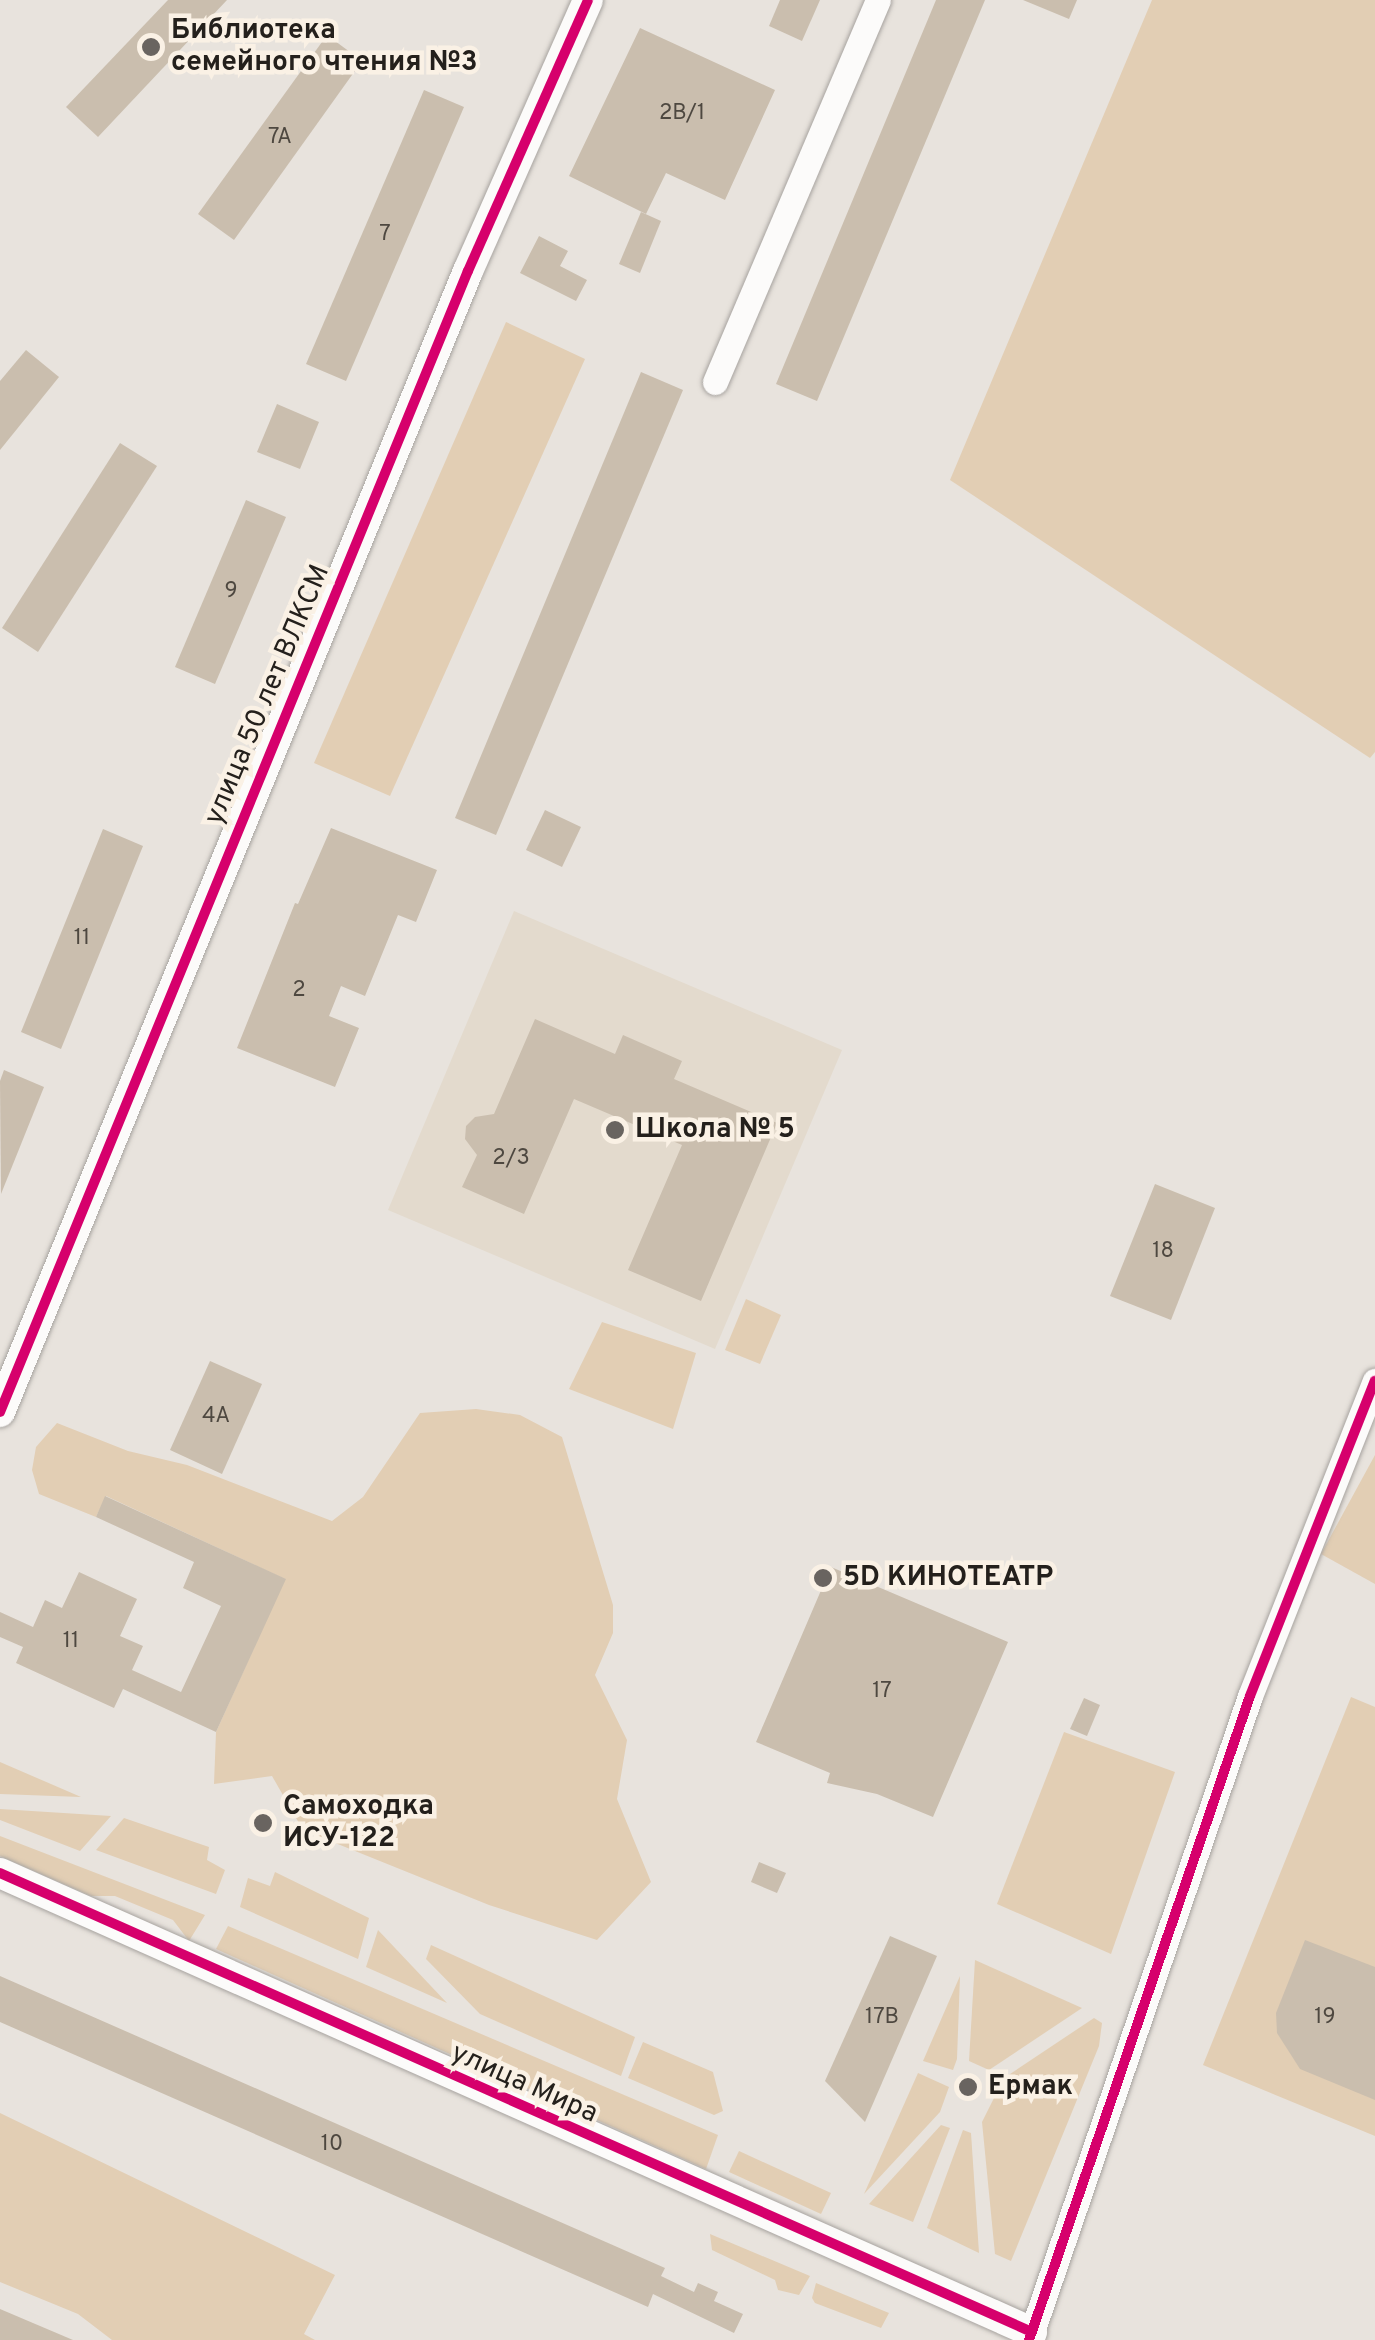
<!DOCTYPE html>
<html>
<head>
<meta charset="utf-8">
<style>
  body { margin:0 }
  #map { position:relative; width:1375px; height:2340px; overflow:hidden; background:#e8e3dd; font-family:Overpass,sans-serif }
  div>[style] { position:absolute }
  .built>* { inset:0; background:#e3dacd }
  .green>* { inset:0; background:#e2ceb4 }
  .building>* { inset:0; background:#cabeae }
  .roads { filter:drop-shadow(0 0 2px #a7a39f) drop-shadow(0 0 2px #a7a39f) }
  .minor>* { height:25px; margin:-12.5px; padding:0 12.5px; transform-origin:12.5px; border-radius:12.5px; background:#fcfbfa }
  .tertiary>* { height:30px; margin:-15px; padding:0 15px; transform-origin:15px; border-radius:15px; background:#fcfbfa }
  .cycleway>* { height:10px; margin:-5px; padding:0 5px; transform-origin:5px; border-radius:5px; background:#d6006c }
  .dots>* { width:28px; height:28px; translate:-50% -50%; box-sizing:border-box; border:5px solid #faf1e5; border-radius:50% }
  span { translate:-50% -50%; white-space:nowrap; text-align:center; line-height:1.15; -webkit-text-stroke:9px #faf1e5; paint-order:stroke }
  .number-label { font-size:22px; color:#4e4840 }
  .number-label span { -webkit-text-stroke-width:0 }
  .poi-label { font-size:28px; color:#24201c; font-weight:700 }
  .left { translate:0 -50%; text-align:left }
  .street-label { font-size:28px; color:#24201c }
</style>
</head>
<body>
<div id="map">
  <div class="built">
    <div style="clip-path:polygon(514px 911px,842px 1050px,715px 1349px,388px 1210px)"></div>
  </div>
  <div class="green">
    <div style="clip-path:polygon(1152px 0,1375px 0,1375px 752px,1370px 758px,950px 480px)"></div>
    <div style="clip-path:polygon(506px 322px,585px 359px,390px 796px,314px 763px)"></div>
    <div style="clip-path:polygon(746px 1299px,781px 1315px,760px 1364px,725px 1350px)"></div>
    <div style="clip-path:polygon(602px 1322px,696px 1353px,673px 1429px,569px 1389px)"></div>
    <div style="clip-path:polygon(476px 1409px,520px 1415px,562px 1437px,613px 1605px,613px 1633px,595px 1675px,627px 1740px,617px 1799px,651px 1882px,597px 1940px,489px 1905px,303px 1830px,272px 1776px,214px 1784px,216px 1732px,285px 1579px,106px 1496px,96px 1517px,39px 1494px,32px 1470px,36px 1447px,57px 1423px,128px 1451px,187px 1465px,332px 1521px,363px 1497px,420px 1413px)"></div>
    <div style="clip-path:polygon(1375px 1455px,1375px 1584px,1321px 1554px)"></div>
    <div style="clip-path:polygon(1351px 1697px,1375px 1707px,1375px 2136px,1203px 2065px)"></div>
    <div style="clip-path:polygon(1064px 1732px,1175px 1772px,1111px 1954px,997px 1904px)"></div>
    <div style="clip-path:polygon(0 1762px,81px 1797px,0 1794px)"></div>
    <div style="clip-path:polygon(0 1809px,111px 1816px,80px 1851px,0 1820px)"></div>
    <div style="clip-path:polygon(124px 1818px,209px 1847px,207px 1860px,225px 1870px,216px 1894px,96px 1850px)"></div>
    <div style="clip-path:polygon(0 1836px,205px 1915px,189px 1941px,173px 1920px,115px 1896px,91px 1896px,0 1856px)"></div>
    <div style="clip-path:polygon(275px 1872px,369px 1918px,358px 1959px,240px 1907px,248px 1878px,270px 1886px)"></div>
    <div style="clip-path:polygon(228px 1926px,718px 2135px,706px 2169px,216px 1949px)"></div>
    <div style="clip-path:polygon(378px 1930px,447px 2003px,366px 1967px)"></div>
    <div style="clip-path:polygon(431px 1945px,635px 2037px,621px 2076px,480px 2014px,426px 1959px)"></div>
    <div style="clip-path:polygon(975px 1960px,1082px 2008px,989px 2070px,969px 2061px)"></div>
    <div style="clip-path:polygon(960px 1976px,957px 2059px,953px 2070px,923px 2061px)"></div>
    <div style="clip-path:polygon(1094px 2018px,1102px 2023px,1099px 2046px,1011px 2261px,995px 2254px,982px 2122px,1004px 2078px)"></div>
    <div style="clip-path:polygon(643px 2042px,713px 2072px,723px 2111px,714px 2115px,628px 2078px)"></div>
    <div style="clip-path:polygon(918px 2073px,949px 2087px,940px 2112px,864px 2194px)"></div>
    <div style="clip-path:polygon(0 2113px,335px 2275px,304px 2334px,315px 2340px,112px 2340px,78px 2314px,0 2282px)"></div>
    <div style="clip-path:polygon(941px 2125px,950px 2128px,913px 2222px,869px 2204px)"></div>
    <div style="clip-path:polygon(963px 2130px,971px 2133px,979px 2253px,927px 2228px)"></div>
    <div style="clip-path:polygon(739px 2151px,831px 2193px,821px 2214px,729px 2172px)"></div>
    <div style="clip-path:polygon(710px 2234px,810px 2276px,799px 2295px,778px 2290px,775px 2280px,712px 2250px)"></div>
    <div style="clip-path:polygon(816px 2283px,889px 2313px,881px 2328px,815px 2303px,812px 2298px)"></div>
  </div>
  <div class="building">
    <div style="clip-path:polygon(168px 0,227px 0,98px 137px,66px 107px)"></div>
    <div style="clip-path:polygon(780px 0,820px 0,802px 41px,769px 26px)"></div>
    <div style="clip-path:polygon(936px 0,985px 0,817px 401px,776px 384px)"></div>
    <div style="clip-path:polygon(1023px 0,1077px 0,1069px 19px)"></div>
    <div style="clip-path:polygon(640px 28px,775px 90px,725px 200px,666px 173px,646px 214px,569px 176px)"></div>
    <div style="clip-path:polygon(327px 35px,362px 61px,234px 240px,198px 214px)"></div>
    <div style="clip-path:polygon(424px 90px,464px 107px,346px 381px,306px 364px)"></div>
    <div style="clip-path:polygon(641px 212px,661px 221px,640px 273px,619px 264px)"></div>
    <div style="clip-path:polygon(539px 236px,568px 251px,560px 266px,587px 280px,576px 301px,520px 273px)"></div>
    <div style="clip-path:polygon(26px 350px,59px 377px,0 450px,0 381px)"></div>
    <div style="clip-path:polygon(641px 372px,683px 390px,496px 835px,455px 818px)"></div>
    <div style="clip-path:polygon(277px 404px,319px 422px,300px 469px,257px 452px)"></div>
    <div style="clip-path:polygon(120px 443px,157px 466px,38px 652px,2px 628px)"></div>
    <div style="clip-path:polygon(246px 500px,286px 517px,215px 684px,175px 667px)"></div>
    <div style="clip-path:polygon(545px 810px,581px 827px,562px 867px,526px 850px)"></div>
    <div style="clip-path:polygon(331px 828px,437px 870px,416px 922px,398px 915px,365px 996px,341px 986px,329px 1016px,359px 1028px,335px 1087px,237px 1048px,295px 903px,298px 904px)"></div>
    <div style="clip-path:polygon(103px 829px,143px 846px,61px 1049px,21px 1032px)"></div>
    <div style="clip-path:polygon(535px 1019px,615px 1054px,623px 1035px,682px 1061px,674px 1079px,777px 1123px,701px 1301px,628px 1270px,682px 1145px,574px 1099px,524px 1214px,462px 1187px,477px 1155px,465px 1139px,466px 1126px,475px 1117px,494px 1114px)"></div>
    <div style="clip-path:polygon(4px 1070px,44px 1087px,1px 1194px,0 1081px)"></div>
    <div style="clip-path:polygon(1155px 1184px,1215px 1208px,1171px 1320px,1110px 1296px)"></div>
    <div style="clip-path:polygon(210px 1361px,262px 1384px,222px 1474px,170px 1450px)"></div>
    <div style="clip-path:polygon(105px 1496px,286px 1579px,216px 1732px,123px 1689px,114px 1708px,16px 1663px,23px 1647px,0 1637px,0 1612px,33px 1627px,45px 1600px,62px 1608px,79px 1572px,137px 1599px,120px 1636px,143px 1646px,132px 1670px,181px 1692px,221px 1606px,183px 1588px,194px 1562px,96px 1517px)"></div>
    <div style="clip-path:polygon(831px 1567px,1008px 1642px,933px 1817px,877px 1794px,827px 1783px,830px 1773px,756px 1742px)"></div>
    <div style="clip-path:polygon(1084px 1698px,1100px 1705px,1087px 1736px,1070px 1729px)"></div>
    <div style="clip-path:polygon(759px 1862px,786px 1873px,777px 1893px,751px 1882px)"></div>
    <div style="clip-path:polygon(890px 1936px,937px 1956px,865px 2122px,825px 2081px)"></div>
    <div style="clip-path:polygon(1305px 1940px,1375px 1967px,1375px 2100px,1300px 2069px,1277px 2033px,1276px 2013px)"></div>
    <div style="clip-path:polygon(0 1976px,665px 2268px,661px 2276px,694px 2292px,698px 2283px,718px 2292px,714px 2301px,743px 2314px,734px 2333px,653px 2294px,648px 2307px,0 2022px)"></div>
    <div style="clip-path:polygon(0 2309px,73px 2340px,0 2340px)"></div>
  </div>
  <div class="roads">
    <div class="minor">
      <div style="left:715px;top:382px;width:415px;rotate:-66.9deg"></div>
      <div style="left:1032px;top:2332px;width:672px;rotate:-71.08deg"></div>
      <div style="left:1250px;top:1696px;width:339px;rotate:-68.4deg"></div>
    </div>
    <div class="tertiary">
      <div style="left:0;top:1412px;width:1233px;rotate:-67.7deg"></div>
      <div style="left:468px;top:271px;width:296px;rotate:-66.1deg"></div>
      <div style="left:0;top:1873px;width:1129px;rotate:23.98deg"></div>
      <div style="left:1032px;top:2332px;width:9px;rotate:111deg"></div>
    </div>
  </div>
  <div class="cycleway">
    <div style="left:0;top:1412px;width:1233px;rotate:-67.7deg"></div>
    <div style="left:468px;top:271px;width:296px;rotate:-66.1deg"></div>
    <div style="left:0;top:1873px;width:1129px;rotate:23.98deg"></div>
    <div style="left:1029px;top:2340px;width:681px;rotate:-71.06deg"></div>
    <div style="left:1250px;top:1696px;width:339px;rotate:-68.4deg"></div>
  </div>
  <div class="dots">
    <div style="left:151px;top:47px;background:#696460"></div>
    <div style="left:615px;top:1130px;background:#696460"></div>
    <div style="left:823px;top:1578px;background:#696460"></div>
    <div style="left:263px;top:1823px;background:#696460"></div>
    <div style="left:968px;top:2087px;background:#696460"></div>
  </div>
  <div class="number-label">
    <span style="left:682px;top:114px">2В/1</span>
    <span style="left:280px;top:138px">7А</span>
    <span style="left:385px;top:235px">7</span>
    <span style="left:231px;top:592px">9</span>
    <span style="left:82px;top:939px">11</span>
    <span style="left:299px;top:991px">2</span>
    <span style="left:511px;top:1159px">2/3</span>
    <span style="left:1163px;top:1252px">18</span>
    <span style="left:216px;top:1417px">4А</span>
    <span style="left:71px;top:1642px">11</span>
    <span style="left:882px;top:1692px">17</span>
    <span style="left:882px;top:2018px">17В</span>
    <span style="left:1325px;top:2018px">19</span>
    <span style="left:332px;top:2145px">10</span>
  </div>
  <div class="poi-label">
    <span class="left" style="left:171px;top:47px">Библиотека<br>семейного чтения №3</span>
    <span class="left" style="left:635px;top:1130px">Школа № 5</span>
    <span class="left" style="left:843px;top:1578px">5D КИНОТЕАТР</span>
    <span class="left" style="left:283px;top:1823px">Самоходка<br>ИСУ-122</span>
    <span class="left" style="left:988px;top:2087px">Ермак</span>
  </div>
  <div class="street-label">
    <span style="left:268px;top:695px;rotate:-67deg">улица 50 лет ВЛКСМ</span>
    <span style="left:524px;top:2084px;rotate:24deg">улица Мира</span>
  </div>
</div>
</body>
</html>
